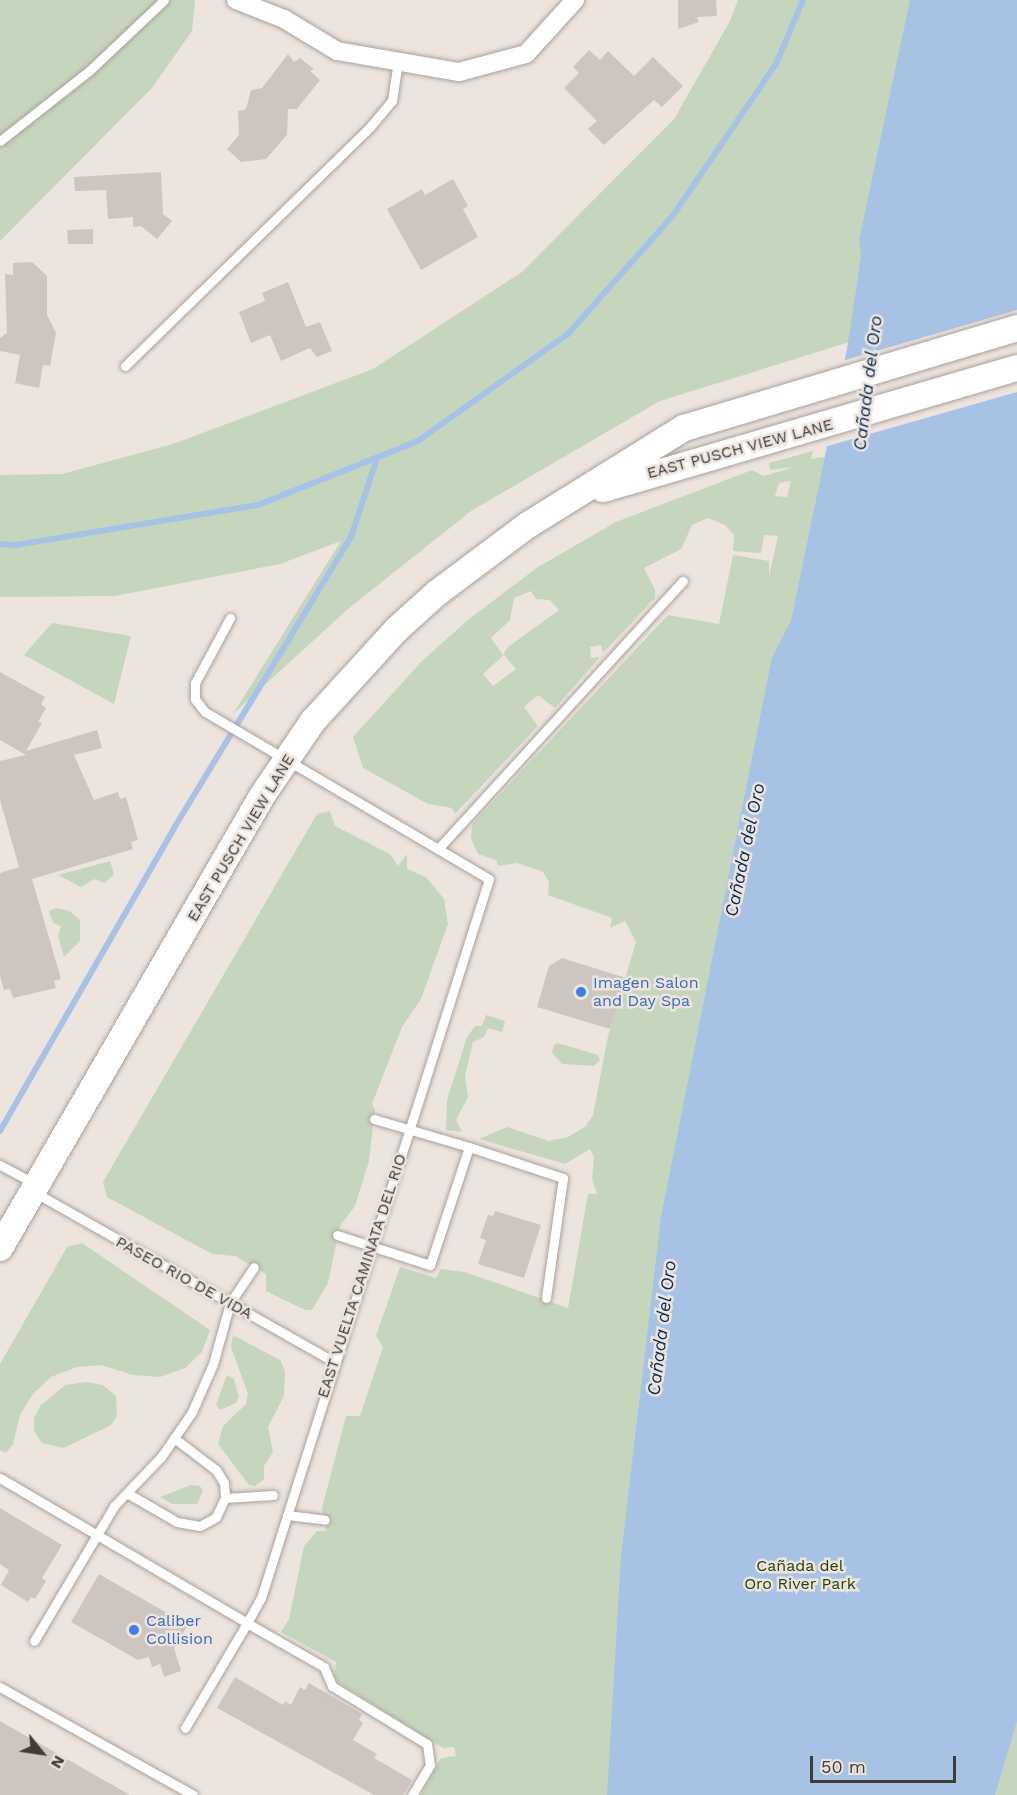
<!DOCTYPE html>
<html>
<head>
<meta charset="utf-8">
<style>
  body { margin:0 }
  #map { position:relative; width:1017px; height:1795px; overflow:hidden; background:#eee4de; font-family:"Work Sans",sans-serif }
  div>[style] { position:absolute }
  .green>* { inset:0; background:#c6d6be }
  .water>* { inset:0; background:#a8c2e6 }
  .pier>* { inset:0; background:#eee4de }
  .stream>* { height:6px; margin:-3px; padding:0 3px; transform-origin:3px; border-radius:3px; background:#a8c2e6 }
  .building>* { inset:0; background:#cfc5c0 }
  .roads { filter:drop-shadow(0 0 2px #aaa19c) drop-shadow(0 0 2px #aaa19c) }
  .service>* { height:9px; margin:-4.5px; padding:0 4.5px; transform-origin:4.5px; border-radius:4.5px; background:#fff }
  .minor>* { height:18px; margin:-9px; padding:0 9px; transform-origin:9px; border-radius:9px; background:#fff }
  .secondary>* { height:26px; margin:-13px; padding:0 13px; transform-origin:13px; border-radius:13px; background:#fff }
  .dots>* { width:16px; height:16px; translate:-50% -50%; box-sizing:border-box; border:3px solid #eee4de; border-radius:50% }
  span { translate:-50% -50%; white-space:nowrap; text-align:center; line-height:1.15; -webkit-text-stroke:5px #eee4de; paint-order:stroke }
  .street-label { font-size:16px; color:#3e3b38 }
  .shop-label { font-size:16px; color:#366cbe }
  .left { translate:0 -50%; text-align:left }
  .park-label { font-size:16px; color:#23420c }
  .water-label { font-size:18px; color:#052a55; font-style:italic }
  .north { position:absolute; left:12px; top:1723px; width:60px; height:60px; -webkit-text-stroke:4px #eee4de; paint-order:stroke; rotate:120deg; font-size:16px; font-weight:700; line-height:24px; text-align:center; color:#3e3b38 }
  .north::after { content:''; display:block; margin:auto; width:21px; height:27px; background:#3e3b38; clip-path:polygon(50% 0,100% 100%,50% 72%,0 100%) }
  .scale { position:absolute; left:810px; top:1756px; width:146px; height:27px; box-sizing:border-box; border:3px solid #3e3b38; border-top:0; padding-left:8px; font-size:18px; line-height:21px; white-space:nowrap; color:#3e3b38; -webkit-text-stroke:4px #eee4de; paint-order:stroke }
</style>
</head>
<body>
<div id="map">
  <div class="green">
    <div style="clip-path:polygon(0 0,195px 0,192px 31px,152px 88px,0 241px)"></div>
    <div style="clip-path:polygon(738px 0,1017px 0,988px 299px,660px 401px,471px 511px,348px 609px,233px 714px,341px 541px,280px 564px,115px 596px,0 597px,0 475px,62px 474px,173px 444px,373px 369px,522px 272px,674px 119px,729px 23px)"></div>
    <div style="clip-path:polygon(evenodd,1017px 403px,1017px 1795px,421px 1795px,441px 1758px,456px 1756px,454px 1747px,443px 1748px,338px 1682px,334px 1676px,336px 1662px,281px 1632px,289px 1619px,304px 1546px,317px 1531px,326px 1531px,322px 1508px,346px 1416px,360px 1416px,383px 1347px,376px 1336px,400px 1267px,436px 1278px,441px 1269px,465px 1272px,568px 1308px,588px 1194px,597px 1194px,592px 1179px,594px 1157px,590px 1149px,565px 1164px,479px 1139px,507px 1127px,549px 1141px,568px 1137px,586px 1126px,593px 1115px,608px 1036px,636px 942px,625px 921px,610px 928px,612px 918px,548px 895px,549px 882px,543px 872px,517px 863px,498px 866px,496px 860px,478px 854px,471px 838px,472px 824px,668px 615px,719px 624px,733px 555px,769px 561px,769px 576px,778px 536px,764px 535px,761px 553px,733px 551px,734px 535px,725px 525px,708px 518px,692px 525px,681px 549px,644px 568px,655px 590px,655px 598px,603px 653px,601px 645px,590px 647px,591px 658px,600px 657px,555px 708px,538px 695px,524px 707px,538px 726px,455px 814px,452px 808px,428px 804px,363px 768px,353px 737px,422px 661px,469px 619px,538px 567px,616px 522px,752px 470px,764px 476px,794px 467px,770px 470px,769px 463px,813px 451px,811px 459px,850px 453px,1017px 403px,791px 481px,787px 497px,775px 496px,779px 483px,791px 481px,1017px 403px,531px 591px,536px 599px,550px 600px,559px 610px,508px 647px,503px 655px,491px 638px,510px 620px,514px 598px,531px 591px,1017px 403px,504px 655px,516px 669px,493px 686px,483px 674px,504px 655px)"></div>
    <div style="clip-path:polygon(52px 623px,131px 636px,114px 704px,24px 655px)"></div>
    <div style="clip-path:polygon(330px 811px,335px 826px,390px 854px,398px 866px,407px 854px,407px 869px,426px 877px,444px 899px,448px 924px,421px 999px,402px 1027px,372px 1104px,375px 1109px,369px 1161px,355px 1206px,340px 1226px,328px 1283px,312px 1310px,305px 1310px,266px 1291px,266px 1274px,235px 1256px,212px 1254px,107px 1197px,103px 1182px,317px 814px)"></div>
    <div style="clip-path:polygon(110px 861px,114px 874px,105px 883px,95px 879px,81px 887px,58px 875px)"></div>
    <div style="clip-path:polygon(56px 908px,70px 911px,80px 920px,80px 941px,64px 957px,58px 936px,61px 926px,53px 923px,49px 911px)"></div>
    <div style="clip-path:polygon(486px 1015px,505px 1021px,502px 1032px,488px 1028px,484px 1037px,473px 1042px,465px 1076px,468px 1097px,456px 1120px,462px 1132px,446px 1130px,447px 1100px,467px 1037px,475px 1026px,482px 1026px)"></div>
    <div style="clip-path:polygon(558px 1043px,598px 1055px,600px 1060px,594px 1066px,562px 1064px,552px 1053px,554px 1045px)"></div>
    <div style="clip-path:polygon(82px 1243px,210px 1330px,202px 1352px,185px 1368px,160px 1377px,133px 1375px,101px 1365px,77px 1367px,51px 1377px,33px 1394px,20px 1415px,13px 1444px,6px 1453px,0 1450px,0 1364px,67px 1247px)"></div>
    <div style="clip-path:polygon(233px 1335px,280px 1360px,285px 1371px,284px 1396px,268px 1427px,273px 1452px,264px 1466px,264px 1479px,255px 1486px,249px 1485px,218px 1444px,223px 1426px,246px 1404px,248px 1394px,231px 1347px)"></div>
    <div style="clip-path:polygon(227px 1375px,234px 1379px,239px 1397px,236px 1403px,220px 1410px,216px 1405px)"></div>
    <div style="clip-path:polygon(86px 1382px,103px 1385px,116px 1396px,117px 1416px,111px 1425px,64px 1448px,42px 1443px,34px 1431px,34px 1418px,40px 1406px,65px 1385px)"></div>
    <div style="clip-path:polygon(191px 1485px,200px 1486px,203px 1491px,197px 1504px,172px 1504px,160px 1497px)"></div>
  </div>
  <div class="water">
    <div style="clip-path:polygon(910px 0,1017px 0,1017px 1721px,995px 1795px,607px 1795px,621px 1556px,661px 1217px,772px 657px,791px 621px,847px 349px,861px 256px,859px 240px)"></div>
  </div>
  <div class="pier">
    <div style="clip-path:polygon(1017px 310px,1017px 392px,824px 447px,842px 361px)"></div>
  </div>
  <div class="stream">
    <div style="left:0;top:544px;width:16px;rotate:4deg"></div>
    <div style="left:16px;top:545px;width:245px;rotate:-9.4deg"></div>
    <div style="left:258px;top:505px;width:172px;rotate:-21.8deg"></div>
    <div style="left:418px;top:441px;width:184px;rotate:-35.5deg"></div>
    <div style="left:568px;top:334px;width:160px;rotate:-48.5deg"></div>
    <div style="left:674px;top:214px;width:181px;rotate:-55.8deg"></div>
    <div style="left:776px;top:64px;width:69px;rotate:-67.1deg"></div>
    <div style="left:0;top:1131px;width:349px;rotate:-60.1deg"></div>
    <div style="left:174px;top:828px;width:341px;rotate:-58.7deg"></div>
    <div style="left:351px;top:537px;width:80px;rotate:-71.8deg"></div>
  </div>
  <div class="building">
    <div style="clip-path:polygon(678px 0,716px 0,717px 16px,697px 17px,699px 22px,678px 29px)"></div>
    <div style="clip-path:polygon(589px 50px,600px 60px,608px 51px,634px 76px,653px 57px,683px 86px,662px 107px,654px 100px,604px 145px,588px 129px,597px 121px,564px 88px,579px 73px,573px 67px)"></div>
    <div style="clip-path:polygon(288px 54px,294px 62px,300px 58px,314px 69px,310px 71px,320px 80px,297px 109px,288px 109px,287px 135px,266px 159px,241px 162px,227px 149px,239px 135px,238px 111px,246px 109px,251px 90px,262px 88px)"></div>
    <div style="clip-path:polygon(161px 172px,163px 214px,172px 221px,157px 239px,141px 226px,133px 227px,133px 217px,108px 219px,106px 190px,75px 191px,74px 177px)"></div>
    <div style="clip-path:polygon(453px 179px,468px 206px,463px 209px,478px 237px,421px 270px,387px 209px,422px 189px,425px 195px)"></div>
    <div style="clip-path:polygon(93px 229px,93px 244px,68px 244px,67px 230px)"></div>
    <div style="clip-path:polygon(32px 262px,47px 276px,47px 315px,56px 333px,50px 366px,43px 365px,39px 388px,15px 383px,20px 355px,0 351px,0 338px,7px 333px,5px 274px,13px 275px,13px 263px)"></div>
    <div style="clip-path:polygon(288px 282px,306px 327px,320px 322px,332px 351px,317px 357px,310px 348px,281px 361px,270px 335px,251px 343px,239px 312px,265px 301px,262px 293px)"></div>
    <div style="clip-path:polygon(0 672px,45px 697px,41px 704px,46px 708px,38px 722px,42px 723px,26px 751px,97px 730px,102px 748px,74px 755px,94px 800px,118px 792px,120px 799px,126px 797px,138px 840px,131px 842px,133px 849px,32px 879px,61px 979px,54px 981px,56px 988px,13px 998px,10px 989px,4px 990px,0 976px,0 873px,19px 867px,0 800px,0 761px,26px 755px,0 740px)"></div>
    <div style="clip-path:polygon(562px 958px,626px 978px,610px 1029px,537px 1007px,549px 966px)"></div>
    <div style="clip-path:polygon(495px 1211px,541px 1225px,524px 1278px,478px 1264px,486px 1240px,480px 1238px,488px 1215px,493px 1216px)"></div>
    <div style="clip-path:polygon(0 1508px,62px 1545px,42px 1578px,46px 1581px,35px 1599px,31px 1597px,28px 1602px,1px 1585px,9px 1570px,0 1564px)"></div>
    <div style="clip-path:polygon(99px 1574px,188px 1625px,174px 1648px,181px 1671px,164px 1677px,160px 1664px,152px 1667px,149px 1657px,138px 1660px,71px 1622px)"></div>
    <div style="clip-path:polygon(235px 1677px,283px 1705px,285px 1701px,291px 1705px,300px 1687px,305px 1690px,309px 1683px,362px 1714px,359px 1720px,363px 1723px,353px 1740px,377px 1754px,374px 1758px,412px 1780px,403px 1795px,374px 1795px,217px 1708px)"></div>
    <div style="clip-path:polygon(0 1721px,130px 1795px,0 1795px)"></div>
  </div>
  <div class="roads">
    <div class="service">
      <div style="left:0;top:141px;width:113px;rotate:-38.2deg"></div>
      <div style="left:89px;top:71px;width:103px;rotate:-43.4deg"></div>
      <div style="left:125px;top:366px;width:341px;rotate:-44.3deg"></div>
      <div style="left:369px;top:128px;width:35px;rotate:-50deg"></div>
      <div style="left:392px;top:101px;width:40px;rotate:-81.5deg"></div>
      <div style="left:438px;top:849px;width:363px;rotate:-47.6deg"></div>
      <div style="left:469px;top:1147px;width:99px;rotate:18.3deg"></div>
      <div style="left:563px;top:1178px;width:121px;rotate:98.1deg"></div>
      <div style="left:0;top:1165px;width:40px;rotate:28deg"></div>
      <div style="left:34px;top:1192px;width:345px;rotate:29.5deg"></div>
      <div style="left:337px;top:1235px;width:98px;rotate:17.9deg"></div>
      <div style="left:430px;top:1265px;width:124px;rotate:-71.7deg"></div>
      <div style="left:469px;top:1147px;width:99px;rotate:-163.6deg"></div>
      <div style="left:174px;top:1438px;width:53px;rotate:37.3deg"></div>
      <div style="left:216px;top:1470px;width:15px;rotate:58deg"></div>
      <div style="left:224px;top:1483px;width:15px;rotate:86deg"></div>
      <div style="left:225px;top:1498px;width:48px;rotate:-3.6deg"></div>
      <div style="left:0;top:1478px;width:286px;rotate:30.4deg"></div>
      <div style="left:247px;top:1623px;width:29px;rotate:-61deg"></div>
      <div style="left:261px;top:1598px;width:754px;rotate:-72.41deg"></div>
      <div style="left:489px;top:879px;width:329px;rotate:-149.5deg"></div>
      <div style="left:205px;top:712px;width:16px;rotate:-128deg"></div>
      <div style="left:195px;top:699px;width:16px;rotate:-90deg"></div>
      <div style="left:195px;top:683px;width:74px;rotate:-61.7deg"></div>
      <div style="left:127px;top:1493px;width:58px;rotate:30.1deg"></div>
      <div style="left:177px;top:1522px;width:23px;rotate:10deg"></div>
      <div style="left:200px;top:1526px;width:18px;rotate:-29deg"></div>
      <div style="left:216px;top:1517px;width:21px;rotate:-65deg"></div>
      <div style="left:287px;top:1515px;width:38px;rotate:7deg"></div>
      <div style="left:34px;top:1641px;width:157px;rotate:-59.3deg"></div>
      <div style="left:114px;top:1506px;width:68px;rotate:-46.2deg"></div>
      <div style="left:161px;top:1457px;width:55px;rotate:-55.4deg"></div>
      <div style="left:192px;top:1412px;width:52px;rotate:-66.4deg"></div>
      <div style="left:213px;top:1364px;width:63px;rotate:-74.4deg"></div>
      <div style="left:230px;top:1303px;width:43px;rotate:-56.3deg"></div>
      <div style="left:0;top:1687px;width:221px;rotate:29.2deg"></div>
      <div style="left:185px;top:1728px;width:122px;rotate:-59.4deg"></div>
      <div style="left:247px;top:1623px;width:89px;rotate:29.7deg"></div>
      <div style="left:324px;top:1667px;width:21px;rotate:67deg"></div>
      <div style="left:332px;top:1686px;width:111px;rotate:31.4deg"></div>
      <div style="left:427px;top:1744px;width:21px;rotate:82deg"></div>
      <div style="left:430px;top:1765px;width:35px;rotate:121deg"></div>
    </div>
    <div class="minor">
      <div style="left:236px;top:0;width:52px;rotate:21.6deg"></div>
      <div style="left:284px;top:19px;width:62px;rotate:31.1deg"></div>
      <div style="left:337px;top:51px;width:124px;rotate:9.8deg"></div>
      <div style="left:459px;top:72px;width:69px;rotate:-15deg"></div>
      <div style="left:526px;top:54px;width:73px;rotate:-47.8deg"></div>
    </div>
    <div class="secondary">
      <div style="left:603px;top:489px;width:431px;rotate:-16.3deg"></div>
      <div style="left:0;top:1248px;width:522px;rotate:-59.9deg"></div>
      <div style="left:262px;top:796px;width:91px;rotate:-55.8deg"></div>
      <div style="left:313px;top:721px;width:123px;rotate:-47.6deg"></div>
      <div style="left:396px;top:630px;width:55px;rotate:-42.1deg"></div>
      <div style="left:437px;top:593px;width:114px;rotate:-36.8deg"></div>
      <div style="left:528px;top:525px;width:184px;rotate:-31.9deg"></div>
      <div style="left:684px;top:428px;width:348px;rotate:-16.7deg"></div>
    </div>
  </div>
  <div class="dots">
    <div style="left:581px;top:992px;background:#3f7fe0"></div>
    <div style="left:134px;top:1630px;background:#3f7fe0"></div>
  </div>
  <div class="street-label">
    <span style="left:740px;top:449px;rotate:-15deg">EAST PUSCH VIEW LANE</span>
    <span style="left:241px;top:838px;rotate:-59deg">EAST PUSCH VIEW LANE</span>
    <span style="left:362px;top:1276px;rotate:-72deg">EAST VUELTA CAMINATA DEL RIO</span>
    <span style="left:184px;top:1278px;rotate:29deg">PASEO RIO DE VIDA</span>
  </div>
  <div class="shop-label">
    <span class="left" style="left:593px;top:992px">Imagen Salon<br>and Day Spa</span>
    <span class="left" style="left:146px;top:1630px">Caliber<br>Collision</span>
  </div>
  <div class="park-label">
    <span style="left:800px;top:1575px">Cañada del<br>Oro River Park</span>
  </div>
  <div class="water-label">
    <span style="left:868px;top:383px;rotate:-83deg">Cañada del Oro</span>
    <span style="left:745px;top:850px;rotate:-78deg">Cañada del Oro</span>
    <span style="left:662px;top:1328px;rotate:-83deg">Cañada del Oro</span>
  </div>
  <div class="north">N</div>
  <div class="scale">50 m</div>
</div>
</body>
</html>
